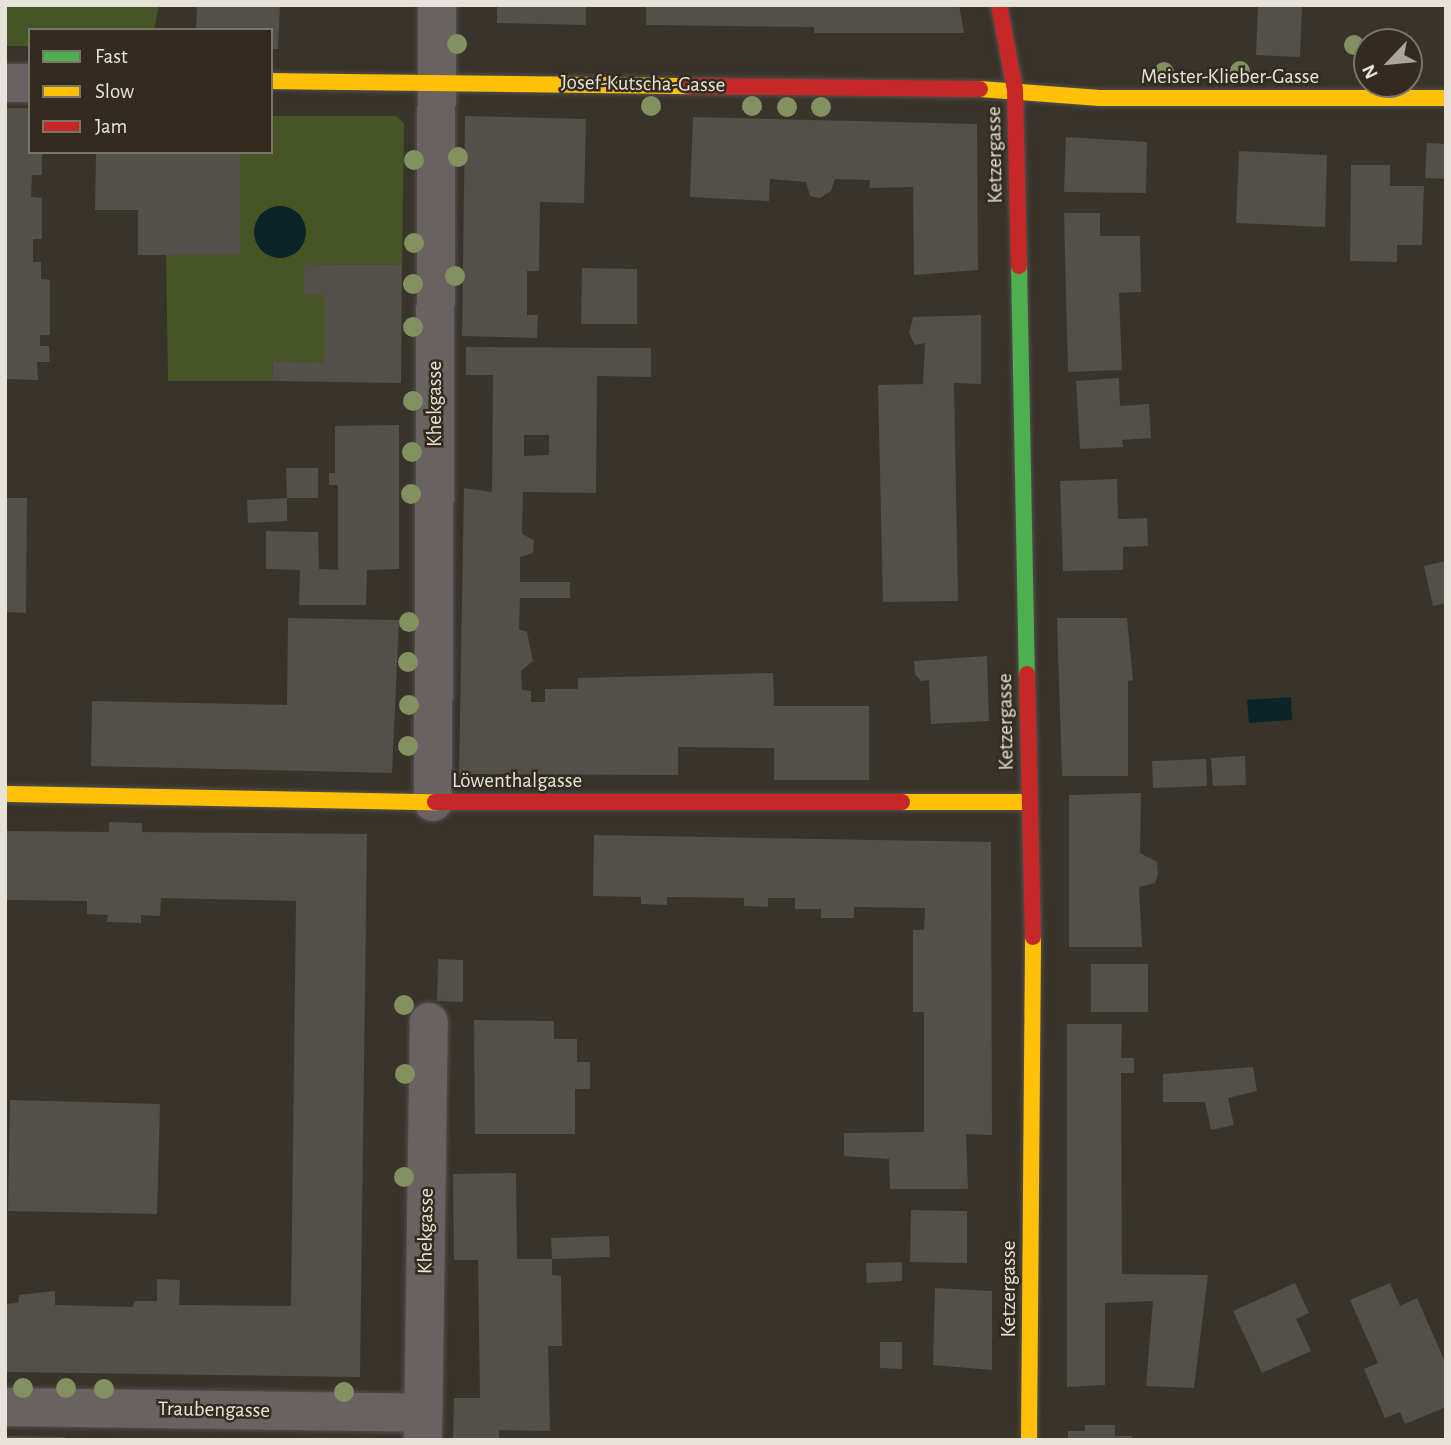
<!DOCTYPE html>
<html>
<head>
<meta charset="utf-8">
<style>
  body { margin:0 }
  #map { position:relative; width:1451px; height:1445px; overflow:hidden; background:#38342c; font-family:"Alegreya Sans",sans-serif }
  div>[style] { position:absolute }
  .green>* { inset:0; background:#465426 }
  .water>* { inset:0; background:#0a2527 }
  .round { border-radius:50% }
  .building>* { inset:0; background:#534f49 }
  .roads { filter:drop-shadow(0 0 2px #534f49) drop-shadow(0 0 2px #534f49) }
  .street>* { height:38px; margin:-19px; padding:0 19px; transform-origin:19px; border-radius:19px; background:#6a6162 }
  .fast>* { height:16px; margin:-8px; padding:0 8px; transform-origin:8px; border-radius:8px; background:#4caf50 }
  .slow>* { height:16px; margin:-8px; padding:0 8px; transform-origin:8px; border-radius:8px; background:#ffc107 }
  .jam>* { height:16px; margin:-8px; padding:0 8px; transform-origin:8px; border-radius:8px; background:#c62828 }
  .trees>* { width:20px; height:20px; margin:-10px; border-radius:50%; background:#82915f }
  span { translate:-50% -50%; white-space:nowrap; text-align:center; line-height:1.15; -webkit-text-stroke:5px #332b1d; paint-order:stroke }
  .street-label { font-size:21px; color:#e8e3da }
  .frame { position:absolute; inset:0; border:7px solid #e8e3da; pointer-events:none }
  .legend { position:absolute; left:28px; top:28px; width:245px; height:126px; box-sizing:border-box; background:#332b1d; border:2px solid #7b7569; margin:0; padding:9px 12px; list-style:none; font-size:21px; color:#e8e3da }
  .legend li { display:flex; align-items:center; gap:14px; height:35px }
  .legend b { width:35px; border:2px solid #7b7569 }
  .north { position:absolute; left:1353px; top:28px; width:70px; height:70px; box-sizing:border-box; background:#332b1d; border:2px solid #7b7569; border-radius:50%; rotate:244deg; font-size:19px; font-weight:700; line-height:28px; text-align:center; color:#e8e3da }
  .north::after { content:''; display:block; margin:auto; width:24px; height:32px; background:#aaa69d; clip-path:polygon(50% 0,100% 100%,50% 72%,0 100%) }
</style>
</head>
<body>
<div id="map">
  <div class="green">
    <div style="clip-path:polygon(5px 5px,159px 5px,154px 30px,30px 30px,30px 46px,5px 46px)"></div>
    <div style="clip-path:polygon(271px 116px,396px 116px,404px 123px,402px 265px,304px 264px,304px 295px,324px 295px,324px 362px,273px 361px,272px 381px,168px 381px,166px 255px,239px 255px,240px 152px,271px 152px)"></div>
  </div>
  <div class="water">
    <div class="round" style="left:254px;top:206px;width:52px;height:52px"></div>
    <div style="clip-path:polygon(1291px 697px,1292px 720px,1249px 723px,1247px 700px)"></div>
  </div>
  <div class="building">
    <div style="clip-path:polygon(197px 5px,280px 5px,278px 49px,271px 49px,271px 30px,196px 30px)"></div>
    <div style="clip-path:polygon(497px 5px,586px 5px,586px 25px,497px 23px)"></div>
    <div style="clip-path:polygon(646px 5px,959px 5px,964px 33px,814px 33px,814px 27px,646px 25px)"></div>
    <div style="clip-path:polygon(1258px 5px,1302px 5px,1300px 57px,1256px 55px)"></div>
    <div style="clip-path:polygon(5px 108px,30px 108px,30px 152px,42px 152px,42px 175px,32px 175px,31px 197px,42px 198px,42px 239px,33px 239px,33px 262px,41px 262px,41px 279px,50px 280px,50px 335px,40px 335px,40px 346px,49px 346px,50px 362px,37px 362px,38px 380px,5px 379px)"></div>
    <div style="clip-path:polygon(465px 116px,586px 119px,584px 203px,540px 202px,539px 271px,527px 271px,527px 315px,538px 315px,537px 338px,462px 336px)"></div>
    <div style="clip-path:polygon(693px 117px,977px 124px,978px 270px,914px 275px,913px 187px,869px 188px,870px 180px,835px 179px,831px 191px,820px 198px,810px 196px,806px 182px,770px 179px,769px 201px,690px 197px)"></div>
    <div style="clip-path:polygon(1066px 137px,1147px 142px,1146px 193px,1064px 192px)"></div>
    <div style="clip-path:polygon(1427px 143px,1446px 144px,1446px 179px,1425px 178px)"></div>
    <div style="clip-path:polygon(1239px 151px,1327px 155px,1325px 227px,1236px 223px)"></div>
    <div style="clip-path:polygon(96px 152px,240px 152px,240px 255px,138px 255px,138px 210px,95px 210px)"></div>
    <div style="clip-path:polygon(1351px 165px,1390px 165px,1390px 186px,1424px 186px,1422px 245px,1397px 245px,1397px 262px,1350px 261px)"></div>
    <div style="clip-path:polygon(1064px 213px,1100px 213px,1100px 236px,1140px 236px,1141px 292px,1119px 293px,1122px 370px,1068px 372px)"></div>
    <div style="clip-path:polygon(304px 264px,402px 265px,401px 383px,272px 381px,273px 361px,324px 362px,324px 295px,304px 295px)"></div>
    <div style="clip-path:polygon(582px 268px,637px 269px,637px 324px,581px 324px)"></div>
    <div style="clip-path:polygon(981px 315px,981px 384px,954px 383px,958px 601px,883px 602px,878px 385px,923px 384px,925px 343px,915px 345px,909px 333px,913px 317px)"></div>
    <div style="clip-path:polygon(evenodd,466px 347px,651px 348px,651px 377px,597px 376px,596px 493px,523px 492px,522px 534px,534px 540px,533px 553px,520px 557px,520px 582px,570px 582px,570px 598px,520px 598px,519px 629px,527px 632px,533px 661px,521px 671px,522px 690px,531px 691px,531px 702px,545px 702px,545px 689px,578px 689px,578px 678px,773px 673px,774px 706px,869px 706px,869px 780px,774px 780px,774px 748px,678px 747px,678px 775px,459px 774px,464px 488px,492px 492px,493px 375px,466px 375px,466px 347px,524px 435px,549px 435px,549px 455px,524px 456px,524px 435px)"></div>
    <div style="clip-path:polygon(1119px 378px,1120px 406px,1149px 404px,1151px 438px,1122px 440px,1123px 447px,1080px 449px,1076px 381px)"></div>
    <div style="clip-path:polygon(399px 425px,399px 569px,367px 570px,366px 605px,299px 605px,300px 570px,266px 569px,266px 531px,318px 532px,319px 569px,338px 570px,338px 485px,329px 485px,329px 473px,335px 473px,335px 426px)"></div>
    <div style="clip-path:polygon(286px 468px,318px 468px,318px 498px,287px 498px)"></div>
    <div style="clip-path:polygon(1117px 479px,1118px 519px,1147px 518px,1148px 546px,1123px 547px,1123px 570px,1063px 571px,1060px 481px)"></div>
    <div style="clip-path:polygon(5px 498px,27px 498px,26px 613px,5px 612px)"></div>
    <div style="clip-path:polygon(287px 498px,287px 521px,248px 523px,247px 500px)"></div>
    <div style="clip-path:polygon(1446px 561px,1446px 603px,1433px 606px,1424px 566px)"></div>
    <div style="clip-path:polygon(288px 618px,399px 620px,392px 773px,91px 766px,92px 701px,287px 705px)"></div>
    <div style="clip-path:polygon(1057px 618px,1127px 618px,1133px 680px,1128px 681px,1128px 776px,1062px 776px)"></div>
    <div style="clip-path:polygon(987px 656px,989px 721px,931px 724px,929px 680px,921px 681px,915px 674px,914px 661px)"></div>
    <div style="clip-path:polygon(1245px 756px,1246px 785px,1213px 786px,1211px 758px)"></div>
    <div style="clip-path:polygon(1206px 759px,1207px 786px,1153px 788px,1152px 761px)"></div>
    <div style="clip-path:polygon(1141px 793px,1140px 853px,1157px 862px,1158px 874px,1155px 883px,1139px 887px,1142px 947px,1069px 947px,1069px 795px)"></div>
    <div style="clip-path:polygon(109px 822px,142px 823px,142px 832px,367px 834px,360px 1377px,5px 1372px,5px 1304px,18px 1303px,19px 1295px,55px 1291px,55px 1305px,133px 1307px,134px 1301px,157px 1301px,157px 1279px,180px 1280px,179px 1305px,291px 1306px,296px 901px,161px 898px,160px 916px,141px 915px,141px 923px,107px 922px,108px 915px,87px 914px,87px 901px,5px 900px,5px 831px,109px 832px)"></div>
    <div style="clip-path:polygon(594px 835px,991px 842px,992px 1135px,966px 1134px,968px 1189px,890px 1189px,889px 1159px,844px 1156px,844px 1133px,924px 1132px,924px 1012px,913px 1012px,913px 930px,924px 930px,925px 908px,854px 907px,854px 918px,821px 918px,821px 909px,795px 909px,795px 898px,768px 898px,768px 907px,744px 906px,744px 898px,667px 897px,667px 905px,641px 904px,641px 897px,593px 896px)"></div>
    <div style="clip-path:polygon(438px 959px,463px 960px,463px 1002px,437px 1001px)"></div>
    <div style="clip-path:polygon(1091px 964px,1148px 964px,1148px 1012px,1091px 1012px)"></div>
    <div style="clip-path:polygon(474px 1020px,554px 1021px,554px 1039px,577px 1039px,577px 1062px,590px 1062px,590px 1089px,575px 1089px,575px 1134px,475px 1134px)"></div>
    <div style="clip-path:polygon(1067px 1024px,1122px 1024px,1121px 1058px,1134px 1058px,1134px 1073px,1121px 1073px,1122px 1274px,1208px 1275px,1194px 1388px,1146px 1386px,1153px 1301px,1105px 1303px,1105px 1385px,1067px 1387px)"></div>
    <div style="clip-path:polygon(1253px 1067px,1257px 1091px,1228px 1098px,1234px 1125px,1211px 1130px,1205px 1102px,1163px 1102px,1163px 1074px)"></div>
    <div style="clip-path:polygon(10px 1100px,160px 1104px,157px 1214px,8px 1211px)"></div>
    <div style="clip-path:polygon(516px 1173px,517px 1259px,552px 1259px,552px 1275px,561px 1276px,562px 1346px,548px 1346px,550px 1431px,499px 1430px,499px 1440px,453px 1440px,454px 1398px,480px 1398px,478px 1260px,454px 1260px,453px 1174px)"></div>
    <div style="clip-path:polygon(911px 1210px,967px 1211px,967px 1263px,910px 1262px)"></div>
    <div style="clip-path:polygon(609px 1236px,610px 1257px,552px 1259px,551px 1238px)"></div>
    <div style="clip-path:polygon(902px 1262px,902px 1281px,867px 1283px,866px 1263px)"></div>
    <div style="clip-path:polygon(1295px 1283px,1309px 1313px,1296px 1319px,1311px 1351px,1262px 1373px,1233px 1311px)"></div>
    <div style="clip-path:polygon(1390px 1283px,1400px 1306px,1417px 1298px,1446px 1364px,1446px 1407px,1405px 1424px,1400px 1412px,1385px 1418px,1364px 1369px,1378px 1363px,1350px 1300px)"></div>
    <div style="clip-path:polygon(935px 1288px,992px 1291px,992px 1370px,933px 1365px)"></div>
    <div style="clip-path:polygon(880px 1342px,902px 1342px,902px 1369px,880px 1368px)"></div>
    <div style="clip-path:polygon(1085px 1425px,1115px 1425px,1115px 1436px,1132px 1436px,1132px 1440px,1068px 1440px,1068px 1431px,1085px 1431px)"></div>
    <div style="clip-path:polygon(5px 1436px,65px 1437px,65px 1440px,5px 1440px)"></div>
  </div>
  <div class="roads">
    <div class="street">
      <div style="left:5px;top:83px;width:25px"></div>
      <div style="left:433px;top:802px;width:797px;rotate:-89.71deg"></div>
      <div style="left:5px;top:1407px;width:418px;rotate:0.8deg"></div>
      <div style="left:423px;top:1438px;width:416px;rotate:-89.2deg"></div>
    </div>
    <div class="fast">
      <div style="left:1019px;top:266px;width:408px;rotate:88.9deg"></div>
    </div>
    <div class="slow">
      <div style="left:271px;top:81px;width:417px;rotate:0.7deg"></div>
      <div style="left:980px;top:89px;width:120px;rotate:4.3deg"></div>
      <div style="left:1100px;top:98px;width:346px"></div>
      <div style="left:5px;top:794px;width:430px;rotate:1.1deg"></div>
      <div style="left:902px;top:802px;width:127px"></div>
      <div style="left:1029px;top:1440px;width:503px;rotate:-89.54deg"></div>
    </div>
    <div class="jam">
      <div style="left:999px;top:5px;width:86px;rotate:79.3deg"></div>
      <div style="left:1015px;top:90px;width:176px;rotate:88.7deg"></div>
      <div style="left:688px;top:86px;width:292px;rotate:0.6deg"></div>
      <div style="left:1027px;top:674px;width:263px;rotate:88.7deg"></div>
      <div style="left:435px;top:802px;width:467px"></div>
    </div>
  </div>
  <div class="trees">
    <div style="left:457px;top:44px"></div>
    <div style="left:1354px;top:45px"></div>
    <div style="left:1240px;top:71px"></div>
    <div style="left:1164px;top:72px"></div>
    <div style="left:651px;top:106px"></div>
    <div style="left:752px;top:106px"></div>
    <div style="left:787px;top:107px"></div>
    <div style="left:821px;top:107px"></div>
    <div style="left:458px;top:157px"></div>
    <div style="left:414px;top:160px"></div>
    <div style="left:414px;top:243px"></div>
    <div style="left:455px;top:276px"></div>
    <div style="left:413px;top:284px"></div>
    <div style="left:413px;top:327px"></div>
    <div style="left:413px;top:401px"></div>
    <div style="left:412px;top:452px"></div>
    <div style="left:411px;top:494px"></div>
    <div style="left:409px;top:622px"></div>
    <div style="left:408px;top:662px"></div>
    <div style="left:409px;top:705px"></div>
    <div style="left:408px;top:746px"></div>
    <div style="left:404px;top:1005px"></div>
    <div style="left:405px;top:1074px"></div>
    <div style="left:404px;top:1177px"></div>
    <div style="left:23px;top:1388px"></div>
    <div style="left:66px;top:1388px"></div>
    <div style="left:104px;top:1389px"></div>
    <div style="left:344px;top:1392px"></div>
  </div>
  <div class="street-label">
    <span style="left:1230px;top:77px">Meister-Klieber-Gasse</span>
    <span style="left:643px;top:84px;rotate:1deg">Josef-Kutscha-Gasse</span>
    <span style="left:995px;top:155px;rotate:-91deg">Ketzergasse</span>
    <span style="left:435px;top:404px;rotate:-90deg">Khekgasse</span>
    <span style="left:1006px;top:722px;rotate:-91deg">Ketzergasse</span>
    <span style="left:517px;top:781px">Löwenthalgasse</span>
    <span style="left:426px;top:1231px;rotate:-89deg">Khekgasse</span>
    <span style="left:1009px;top:1289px;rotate:-90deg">Ketzergasse</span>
    <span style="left:214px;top:1410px;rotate:1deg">Traubengasse</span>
  </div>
  <div class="frame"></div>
  <ul class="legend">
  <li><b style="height:9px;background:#4caf50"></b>Fast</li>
  <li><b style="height:9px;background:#ffc107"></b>Slow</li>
  <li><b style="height:9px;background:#c62828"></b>Jam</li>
  </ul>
  <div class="north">N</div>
</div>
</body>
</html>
